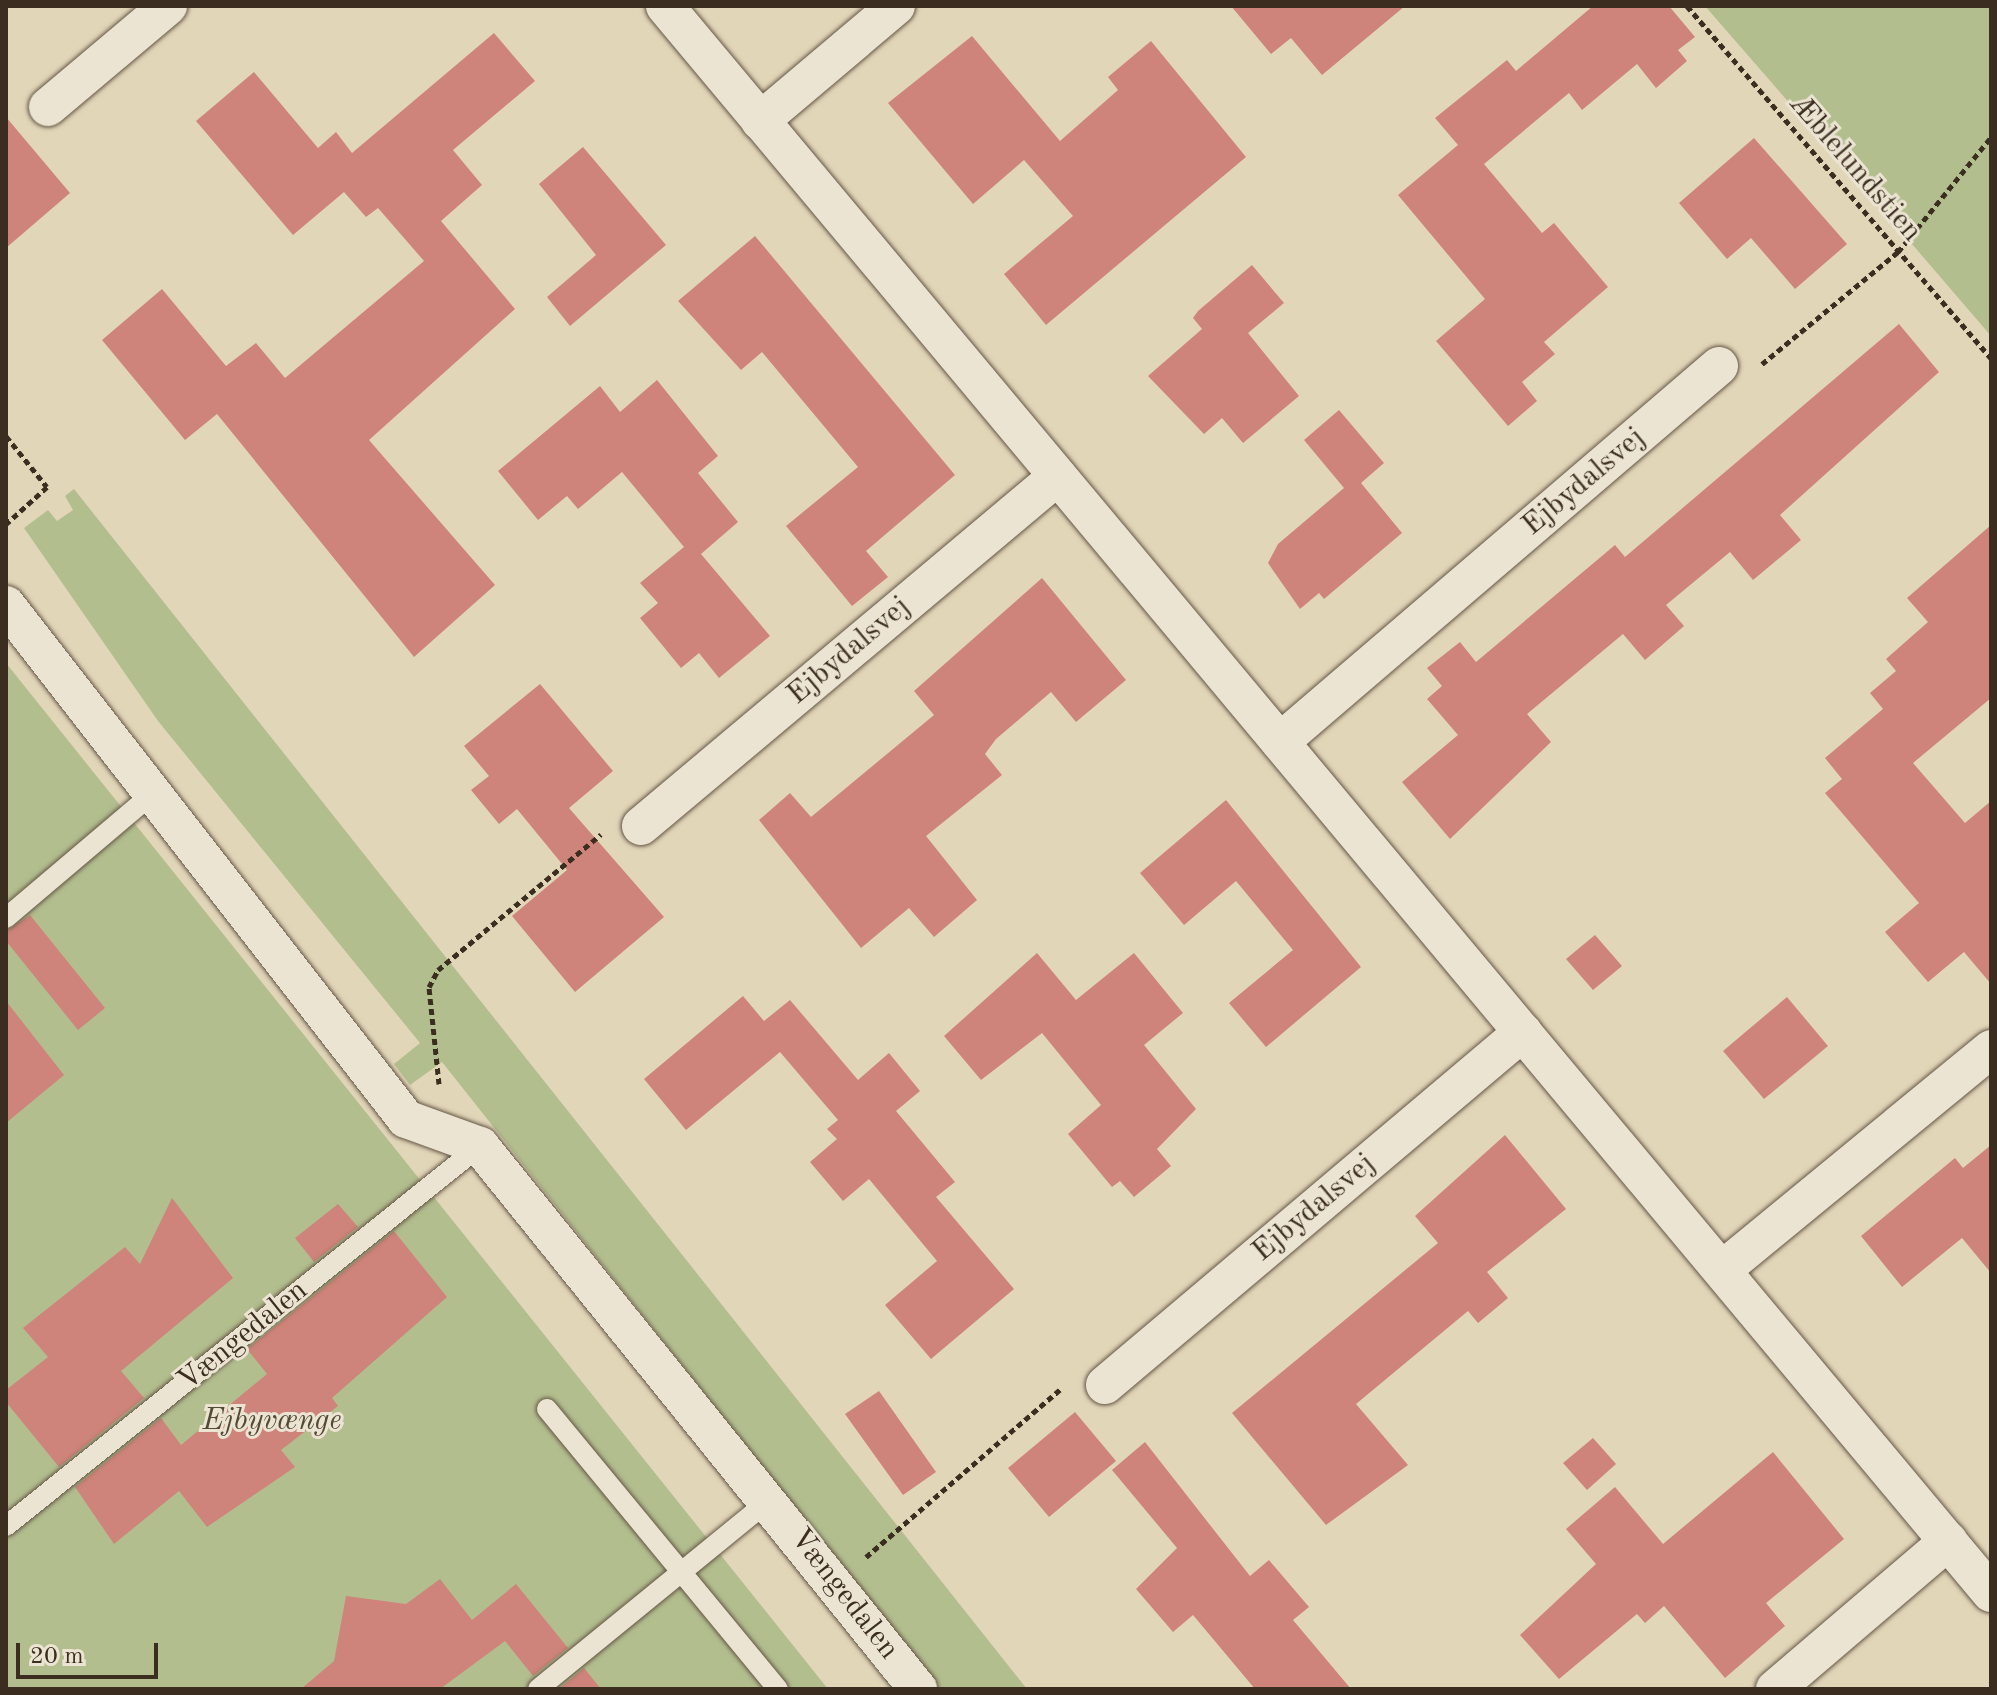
<!DOCTYPE html>
<html>
<head>
<meta charset="utf-8">
<style>
  body { margin:0 }
  #map { position:relative; width:1997px; height:1695px; overflow:hidden; background:#e2d6b9; font-family:"Old Standard TT",serif }
  div>[style] { position:absolute }
  .green>* { inset:0; background:#b3be8f }
  .building>* { inset:0; background:#ce847a }
  .path>* { height:5px; margin-top:-2.5px; transform-origin:0; background:repeating-linear-gradient(90deg,#3b2d20 0 6px,transparent 0 10px) }
  .roads { filter:drop-shadow(0 0 2px #655746) drop-shadow(0 0 2px #655746) }
  .service>* { height:20px; margin:-10px; padding:0 10px; transform-origin:10px; border-radius:10px; background:#ece4d2 }
  .minor>* { height:38px; margin:-19px; padding:0 19px; transform-origin:19px; border-radius:19px; background:#ece4d2 }
  span { translate:-50% -50%; white-space:nowrap; text-align:center; line-height:1.15; -webkit-text-stroke:6px #ece4d2; paint-order:stroke }
  .street-label { font-size:30px; color:#3b2d20 }
  .park-label { font-size:30px; color:#534a36; font-style:italic }
  .frame { position:absolute; inset:0; border:8px solid #3b2d20; pointer-events:none }
  .scale { position:absolute; left:16px; top:1643px; width:142px; height:36px; box-sizing:border-box; border:4px solid #3b2d20; border-top:0; padding-left:10px; font-size:24px; line-height:28px; white-space:nowrap; color:#3b2d20; -webkit-text-stroke:6px #ece4d2; paint-order:stroke }
</style>
</head>
<body>
<div id="map">
  <div class="green">
    <div style="clip-path:polygon(1705px 6px,1991px 6px,1991px 336px,1918px 251px)"></div>
    <div style="clip-path:polygon(74px 489px,1027px 1689px,939px 1689px,442px 1062px,410px 1085px,394px 1064px,420px 1043px,158px 721px,24px 528px,48px 510px,57px 521px,73px 510px,65px 496px)"></div>
    <div style="clip-path:polygon(6px 663px,828px 1689px,6px 1689px)"></div>
  </div>
  <div class="building">
    <div style="clip-path:polygon(1231px 6px,1405px 6px,1322px 75px,1291px 38px,1271px 54px)"></div>
    <div style="clip-path:polygon(1593px 6px,1669px 6px,1695px 37px,1678px 50px,1687px 61px,1656px 88px,1637px 64px,1582px 110px,1569px 93px,1484px 164px,1542px 233px,1554px 223px,1608px 287px,1544px 342px,1555px 354px,1522px 382px,1537px 401px,1508px 426px,1436px 341px,1485px 299px,1398px 195px,1458px 145px,1435px 118px,1507px 60px,1516px 71px)"></div>
    <div style="clip-path:polygon(494px 33px,535px 81px,453px 150px,482px 185px,441px 221px,515px 309px,369px 440px,495px 585px,414px 657px,217px 414px,185px 440px,102px 340px,162px 289px,226px 366px,256px 343px,285px 378px,424px 261px,378px 208px,366px 217px,344px 192px,293px 235px,196px 121px,254px 72px,318px 148px,336px 132px,352px 153px)"></div>
    <div style="clip-path:polygon(972px 36px,1060px 141px,1118px 90px,1108px 77px,1151px 41px,1246px 157px,1046px 325px,1004px 274px,1073px 216px,1024px 160px,973px 204px,888px 103px)"></div>
    <div style="clip-path:polygon(6px 117px,70px 193px,6px 248px)"></div>
    <div style="clip-path:polygon(1754px 138px,1847px 244px,1795px 289px,1751px 238px,1727px 259px,1679px 203px)"></div>
    <div style="clip-path:polygon(583px 147px,666px 245px,570px 326px,547px 297px,596px 255px,539px 184px)"></div>
    <div style="clip-path:polygon(755px 236px,955px 475px,866px 551px,888px 577px,852px 606px,786px 526px,858px 467px,762px 352px,741px 370px,678px 301px)"></div>
    <div style="clip-path:polygon(1252px 265px,1284px 303px,1248px 333px,1299px 396px,1243px 443px,1222px 418px,1204px 434px,1148px 376px,1202px 329px,1193px 318px,1198px 311px)"></div>
    <div style="clip-path:polygon(1899px 324px,1939px 372px,1780px 515px,1801px 540px,1753px 580px,1730px 552px,1666px 605px,1684px 626px,1645px 660px,1623px 634px,1527px 714px,1551px 742px,1450px 839px,1402px 782px,1458px 735px,1427px 699px,1442px 686px,1427px 668px,1460px 642px,1476px 662px,1615px 545px,1625px 557px)"></div>
    <div style="clip-path:polygon(657px 380px,718px 456px,698px 473px,738px 522px,701px 554px,770px 636px,719px 678px,699px 653px,681px 668px,640px 618px,658px 603px,640px 583px,684px 547px,622px 472px,578px 509px,567px 496px,538px 520px,498px 471px,600px 386px,620px 412px)"></div>
    <div style="clip-path:polygon(1339px 410px,1384px 463px,1361px 483px,1402px 533px,1324px 599px,1319px 593px,1300px 609px,1268px 563px,1278px 544px,1344px 488px,1304px 440px)"></div>
    <div style="clip-path:polygon(1991px 525px,1991px 698px,1913px 763px,1965px 823px,1991px 801px,1991px 984px,1964px 952px,1928px 982px,1885px 932px,1919px 903px,1825px 793px,1842px 779px,1825px 758px,1883px 709px,1870px 693px,1896px 671px,1886px 659px,1928px 622px,1907px 598px)"></div>
    <div style="clip-path:polygon(1042px 578px,1126px 680px,1076px 722px,1051px 692px,996px 739px,985px 754px,1002px 775px,926px 836px,977px 900px,934px 937px,909px 908px,861px 948px,759px 820px,790px 793px,811px 817px,934px 715px,914px 691px)"></div>
    <div style="clip-path:polygon(540px 684px,613px 771px,569px 808px,664px 917px,575px 992px,512px 916px,567px 870px,517px 809px,499px 824px,471px 790px,489px 776px,464px 746px)"></div>
    <div style="clip-path:polygon(1226px 800px,1361px 967px,1266px 1047px,1229px 1003px,1293px 950px,1236px 881px,1184px 925px,1140px 873px)"></div>
    <div style="clip-path:polygon(30px 915px,105px 1008px,78px 1030px,6px 941px,6px 931px)"></div>
    <div style="clip-path:polygon(1595px 935px,1622px 966px,1593px 990px,1566px 959px)"></div>
    <div style="clip-path:polygon(1037px 953px,1076px 1000px,1134px 953px,1183px 1013px,1144px 1045px,1196px 1109px,1157px 1149px,1171px 1166px,1134px 1197px,1120px 1181px,1112px 1187px,1068px 1134px,1101px 1105px,1042px 1033px,981px 1080px,944px 1036px)"></div>
    <div style="clip-path:polygon(743px 996px,764px 1021px,790px 1000px,858px 1080px,889px 1053px,920px 1091px,896px 1111px,955px 1182px,936px 1197px,1014px 1289px,931px 1359px,885px 1305px,937px 1261px,869px 1179px,843px 1201px,810px 1162px,837px 1139px,827px 1129px,838px 1120px,780px 1052px,686px 1130px,644px 1079px)"></div>
    <div style="clip-path:polygon(1787px 997px,1828px 1046px,1764px 1099px,1723px 1051px)"></div>
    <div style="clip-path:polygon(6px 1001px,64px 1075px,6px 1123px)"></div>
    <div style="clip-path:polygon(1505px 1135px,1566px 1209px,1487px 1272px,1508px 1298px,1478px 1323px,1468px 1311px,1356px 1404px,1408px 1465px,1326px 1525px,1232px 1413px,1438px 1243px,1415px 1216px)"></div>
    <div style="clip-path:polygon(1991px 1145px,1991px 1273px,1962px 1238px,1902px 1287px,1861px 1236px,1955px 1158px,1963px 1168px)"></div>
    <div style="clip-path:polygon(172px 1198px,233px 1278px,121px 1371px,144px 1398px,59px 1467px,6px 1402px,6px 1390px,48px 1357px,23px 1328px,125px 1247px,140px 1264px)"></div>
    <div style="clip-path:polygon(338px 1204px,358px 1227px,314px 1262px,295px 1238px)"></div>
    <div style="clip-path:polygon(394px 1231px,447px 1297px,332px 1398px,338px 1406px,281px 1450px,295px 1467px,207px 1527px,179px 1491px,114px 1544px,75px 1487px,161px 1418px,181px 1445px,267px 1374px,247px 1349px)"></div>
    <div style="clip-path:polygon(879px 1391px,936px 1472px,903px 1495px,845px 1414px)"></div>
    <div style="clip-path:polygon(1075px 1412px,1116px 1461px,1049px 1517px,1008px 1468px)"></div>
    <div style="clip-path:polygon(1593px 1438px,1616px 1464px,1587px 1490px,1563px 1463px)"></div>
    <div style="clip-path:polygon(1145px 1442px,1250px 1576px,1269px 1560px,1309px 1607px,1293px 1620px,1351px 1689px,1255px 1689px,1193px 1615px,1173px 1632px,1136px 1589px,1177px 1548px,1112px 1470px)"></div>
    <div style="clip-path:polygon(1773px 1452px,1844px 1539px,1766px 1603px,1785px 1626px,1725px 1678px,1664px 1606px,1645px 1623px,1637px 1614px,1559px 1679px,1520px 1635px,1596px 1564px,1566px 1529px,1615px 1487px,1663px 1544px)"></div>
    <div style="clip-path:polygon(440px 1579px,472px 1620px,516px 1584px,568px 1648px,533px 1676px,505px 1641px,440px 1689px,301px 1689px,334px 1661px,346px 1596px,406px 1604px)"></div>
    <div style="clip-path:polygon(584px 1668px,601px 1689px,559px 1689px)"></div>
  </div>
  <div class="path">
    <div style="left:1687px;top:6px;width:465px;rotate:49.2deg"></div>
    <div style="left:1762px;top:364px;width:176px;rotate:-39.5deg"></div>
    <div style="left:1898px;top:252px;width:148px;rotate:-51deg"></div>
    <div style="left:6px;top:436px;width:65px;rotate:51.2deg"></div>
    <div style="left:47px;top:487px;width:55px;rotate:137.9deg"></div>
    <div style="left:439px;top:1084px;width:98px;rotate:-95.9deg"></div>
    <div style="left:429px;top:987px;width:19px;rotate:-62deg"></div>
    <div style="left:438px;top:970px;width:212px;rotate:-39.8deg"></div>
    <div style="left:866px;top:1557px;width:259px;rotate:-40.8deg"></div>
  </div>
  <div class="roads">
    <div class="service">
      <div style="left:6px;top:918px;width:190px;rotate:-40.3deg"></div>
      <div style="left:547px;top:1409px;width:363px;rotate:50.5deg"></div>
      <div style="left:6px;top:1526px;width:608px;rotate:-38.72deg"></div>
      <div style="left:538px;top:1689px;width:299px;rotate:-39.2deg"></div>
    </div>
    <div class="minor">
      <div style="left:665px;top:6px;width:2068px;rotate:50.12deg"></div>
      <div style="left:48px;top:107px;width:157px;rotate:-40.1deg"></div>
      <div style="left:760px;top:121px;width:178px;rotate:-40.2deg"></div>
      <div style="left:6px;top:605px;width:651px;rotate:52.11deg"></div>
      <div style="left:406px;top:1119px;width:79px;rotate:20deg"></div>
      <div style="left:480px;top:1146px;width:698px;rotate:51.11deg"></div>
      <div style="left:1280px;top:742px;width:578px;rotate:-40.58deg"></div>
      <div style="left:641px;top:826px;width:544px;rotate:-40.01deg"></div>
      <div style="left:1722px;top:1270px;width:348px;rotate:-39.4deg"></div>
      <div style="left:1105px;top:1385px;width:547px;rotate:-40.18deg"></div>
      <div style="left:1775px;top:1689px;width:228px;rotate:-40.5deg"></div>
    </div>
  </div>
  <div class="street-label">
    <span style="left:1855px;top:168px;rotate:49deg">Æblelundstien</span>
    <span style="left:1584px;top:482px;rotate:-40deg">Ejbydalsvej</span>
    <span style="left:849px;top:651px;rotate:-40deg">Ejbydalsvej</span>
    <span style="left:1314px;top:1208px;rotate:-40deg">Ejbydalsvej</span>
    <span style="left:243px;top:1336px;rotate:-39deg">Vængedalen</span>
    <span style="left:844px;top:1594px;rotate:52deg">Vængedalen</span>
  </div>
  <div class="park-label">
    <span style="left:272px;top:1421px">Ejbyvænge</span>
  </div>
  <div class="frame"></div>
  <div class="scale">20 m</div>
</div>
</body>
</html>
